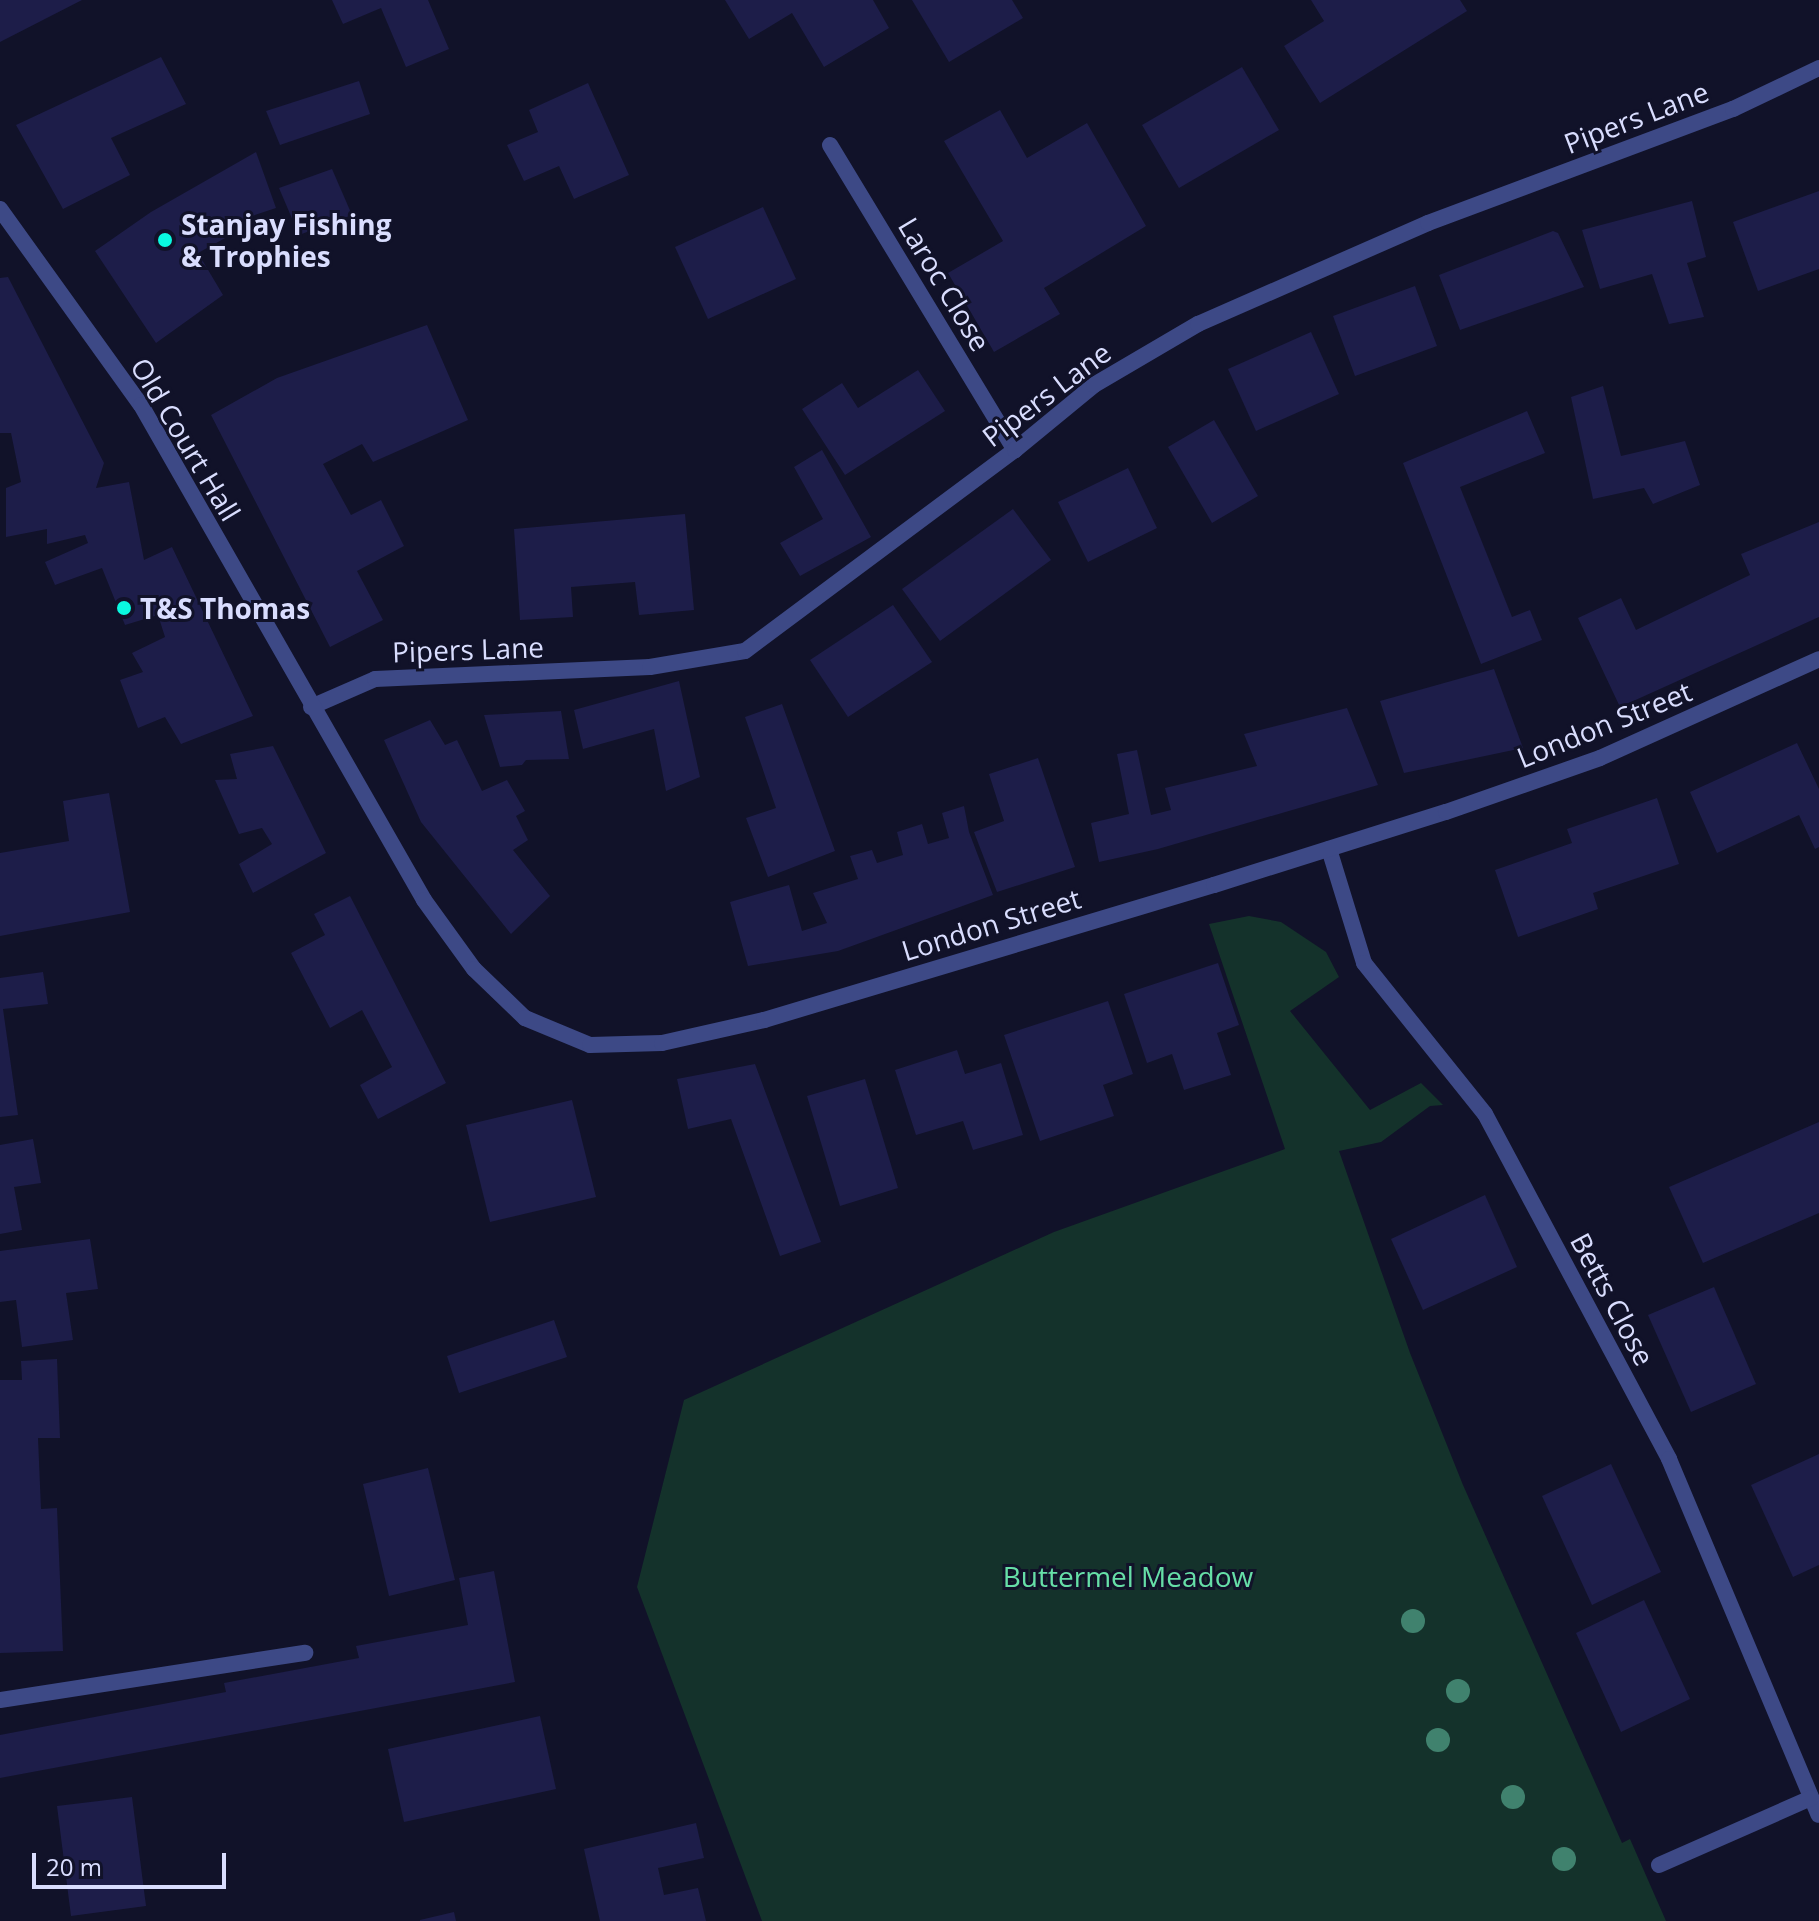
<!DOCTYPE html>
<html>
<head>
<meta charset="utf-8">
<style>
  body { margin:0 }
  #map { position:relative; width:1819px; height:1921px; overflow:hidden; background:#111229; font-family:"Open Sans",sans-serif }
  div>[style] { position:absolute }
  .green>* { inset:0; background:#14322b }
  .building>* { inset:0; background:#1d1d49 }
  .service>* { height:16px; margin:-8px; padding:0 8px; transform-origin:8px; border-radius:8px; background:#3d4986 }
  .minor>* { height:16px; margin:-8px; padding:0 8px; transform-origin:8px; border-radius:8px; background:#3d4986 }
  .tertiary>* { height:16px; margin:-8px; padding:0 8px; transform-origin:8px; border-radius:8px; background:#3d4986 }
  .trees>* { width:24px; height:24px; margin:-12px; border-radius:50%; background:#40826e }
  .dots>* { width:22px; height:22px; translate:-50% -50%; box-sizing:border-box; border:4px solid #111229; border-radius:50% }
  span { translate:-50% -50%; white-space:nowrap; text-align:center; line-height:1.15; -webkit-text-stroke:6px #111229; paint-order:stroke }
  .street-label { font-size:28px; color:#d9ddfe }
  .poi-label { font-size:28px; color:#d9ddfe; font-weight:700 }
  .left { translate:0 -50%; text-align:left }
  .park-label { font-size:28px; color:#66dea7 }
  .scale { position:absolute; left:32px; top:1853px; width:194px; height:36px; box-sizing:border-box; border:4px solid #d9ddfe; border-top:0; padding-left:10px; font-size:24px; line-height:28px; white-space:nowrap; color:#d9ddfe; -webkit-text-stroke:6px #111229; paint-order:stroke }
</style>
</head>
<body>
<div id="map">
  <div class="green">
    <div style="clip-path:polygon(1249px 916px,1281px 922px,1326px 952px,1339px 977px,1290px 1011px,1370px 1110px,1421px 1083px,1443px 1105px,1430px 1106px,1381px 1142px,1339px 1151px,1410px 1353px,1463px 1485px,1622px 1843px,1630px 1839px,1666px 1921px,762px 1921px,637px 1587px,684px 1400px,1054px 1232px,1285px 1149px,1209px 924px)"></div>
  </div>
  <div class="building">
    <div style="clip-path:polygon(0 0,82px 0,0 42px)"></div>
    <div style="clip-path:polygon(332px 0,428px 0,449px 49px,406px 67px,381px 8px,343px 24px)"></div>
    <div style="clip-path:polygon(725px 0,873px 0,889px 28px,824px 67px,792px 13px,749px 39px)"></div>
    <div style="clip-path:polygon(912px 0,1012px 0,1023px 18px,949px 62px)"></div>
    <div style="clip-path:polygon(1311px 0,1460px 0,1467px 11px,1320px 103px,1284px 46px,1324px 21px)"></div>
    <div style="clip-path:polygon(161px 57px,186px 104px,111px 138px,130px 175px,63px 209px,16px 125px)"></div>
    <div style="clip-path:polygon(1242px 67px,1279px 130px,1179px 188px,1142px 125px)"></div>
    <div style="clip-path:polygon(359px 81px,370px 114px,280px 145px,266px 111px)"></div>
    <div style="clip-path:polygon(588px 83px,629px 175px,574px 199px,559px 166px,524px 181px,507px 145px,538px 132px,529px 110px)"></div>
    <div style="clip-path:polygon(1000px 110px,1027px 158px,1087px 123px,1146px 226px,1044px 288px,1060px 314px,994px 352px,948px 273px,1003px 241px,944px 141px)"></div>
    <div style="clip-path:polygon(256px 152px,276px 208px,243px 219px,247px 226px,198px 253px,223px 295px,156px 343px,95px 251px,151px 212px)"></div>
    <div style="clip-path:polygon(332px 169px,352px 215px,299px 235px,279px 188px)"></div>
    <div style="clip-path:polygon(1819px 191px,1819px 269px,1758px 291px,1733px 222px)"></div>
    <div style="clip-path:polygon(1692px 201px,1706px 257px,1687px 263px,1704px 317px,1669px 324px,1652px 274px,1600px 289px,1582px 230px)"></div>
    <div style="clip-path:polygon(763px 207px,796px 279px,708px 319px,675px 247px)"></div>
    <div style="clip-path:polygon(1553px 231px,1558px 233px,1584px 287px,1460px 330px,1439px 275px)"></div>
    <div style="clip-path:polygon(8px 277px,104px 463px,96px 488px,129px 482px,144px 560px,172px 547px,253px 716px,181px 744px,165px 717px,138px 728px,120px 680px,143px 672px,132px 653px,165px 637px,158px 615px,125px 625px,102px 568px,55px 585px,45px 562px,88px 543px,85px 535px,47px 544px,47px 529px,6px 537px,6px 488px,21px 482px,11px 433px,0 433px,0 278px)"></div>
    <div style="clip-path:polygon(1415px 286px,1437px 346px,1355px 376px,1333px 316px)"></div>
    <div style="clip-path:polygon(427px 325px,468px 420px,373px 462px,362px 444px,323px 464px,351px 515px,381px 500px,404px 546px,357px 571px,383px 620px,330px 647px,211px 415px,277px 378px)"></div>
    <div style="clip-path:polygon(1311px 332px,1339px 394px,1256px 431px,1228px 369px)"></div>
    <div style="clip-path:polygon(918px 370px,945px 411px,845px 475px,802px 409px,842px 383px,858px 408px)"></div>
    <div style="clip-path:polygon(1603px 386px,1621px 456px,1685px 441px,1700px 485px,1653px 504px,1644px 488px,1593px 499px,1571px 397px)"></div>
    <div style="clip-path:polygon(1527px 411px,1545px 453px,1460px 487px,1512px 617px,1530px 610px,1542px 640px,1481px 664px,1403px 463px)"></div>
    <div style="clip-path:polygon(1214px 420px,1258px 496px,1212px 523px,1168px 447px)"></div>
    <div style="clip-path:polygon(822px 450px,871px 537px,800px 576px,780px 543px,823px 519px,794px 467px)"></div>
    <div style="clip-path:polygon(1128px 468px,1157px 528px,1088px 562px,1058px 502px)"></div>
    <div style="clip-path:polygon(1013px 509px,1051px 560px,940px 641px,902px 589px)"></div>
    <div style="clip-path:polygon(685px 514px,694px 610px,639px 615px,635px 582px,571px 587px,573px 617px,520px 620px,514px 529px)"></div>
    <div style="clip-path:polygon(1819px 522px,1819px 617px,1620px 707px,1578px 618px,1621px 598px,1636px 630px,1750px 575px,1741px 554px)"></div>
    <div style="clip-path:polygon(893px 605px,932px 662px,848px 717px,810px 660px)"></div>
    <div style="clip-path:polygon(1494px 669px,1523px 748px,1404px 773px,1380px 701px)"></div>
    <div style="clip-path:polygon(679px 681px,700px 777px,666px 791px,654px 729px,583px 749px,574px 710px)"></div>
    <div style="clip-path:polygon(782px 704px,835px 851px,768px 877px,746px 818px,776px 808px,745px 717px)"></div>
    <div style="clip-path:polygon(1347px 708px,1378px 785px,1158px 849px,1099px 862px,1091px 823px,1129px 814px,1117px 754px,1137px 750px,1151px 815px,1171px 810px,1165px 788px,1257px 766px,1244px 734px)"></div>
    <div style="clip-path:polygon(561px 711px,569px 759px,526px 760px,522px 765px,500px 767px,484px 715px)"></div>
    <div style="clip-path:polygon(430px 720px,445px 745px,457px 740px,482px 791px,507px 780px,525px 811px,516px 816px,528px 840px,513px 850px,550px 896px,511px 934px,421px 822px,384px 740px)"></div>
    <div style="clip-path:polygon(1797px 743px,1819px 789px,1819px 847px,1815px 849px,1799px 815px,1717px 853px,1690px 792px)"></div>
    <div style="clip-path:polygon(273px 746px,326px 853px,253px 893px,239px 864px,272px 844px,262px 828px,239px 834px,215px 780px,237px 779px,230px 754px)"></div>
    <div style="clip-path:polygon(1038px 758px,1075px 867px,997px 892px,974px 832px,1004px 821px,989px 774px)"></div>
    <div style="clip-path:polygon(109px 793px,130px 912px,0 936px,0 853px,69px 841px,63px 801px)"></div>
    <div style="clip-path:polygon(1657px 798px,1679px 864px,1593px 893px,1598px 909px,1518px 937px,1495px 870px,1572px 843px,1567px 829px)"></div>
    <div style="clip-path:polygon(964px 806px,969px 832px,993px 895px,838px 951px,748px 966px,730px 902px,789px 885px,802px 931px,827px 923px,813px 893px,858px 879px,850px 856px,872px 850px,877px 863px,903px 855px,897px 832px,922px 824px,928px 844px,949px 838px,942px 813px)"></div>
    <div style="clip-path:polygon(350px 896px,446px 1083px,378px 1119px,360px 1085px,392px 1067px,362px 1010px,330px 1028px,291px 953px,325px 935px,314px 914px)"></div>
    <div style="clip-path:polygon(1218px 963px,1239px 1025px,1217px 1033px,1231px 1075px,1184px 1090px,1172px 1054px,1147px 1063px,1124px 994px)"></div>
    <div style="clip-path:polygon(43px 972px,48px 1004px,3px 1009px,18px 1115px,0 1117px,0 978px)"></div>
    <div style="clip-path:polygon(1108px 1001px,1133px 1074px,1103px 1085px,1114px 1116px,1040px 1141px,1004px 1035px)"></div>
    <div style="clip-path:polygon(957px 1050px,965px 1074px,1001px 1063px,1023px 1135px,973px 1150px,963px 1121px,916px 1135px,895px 1070px)"></div>
    <div style="clip-path:polygon(755px 1064px,821px 1242px,780px 1256px,731px 1119px,688px 1129px,677px 1079px)"></div>
    <div style="clip-path:polygon(865px 1079px,898px 1188px,840px 1206px,807px 1096px)"></div>
    <div style="clip-path:polygon(572px 1100px,596px 1197px,490px 1222px,466px 1125px)"></div>
    <div style="clip-path:polygon(1819px 1122px,1819px 1213px,1703px 1263px,1669px 1187px)"></div>
    <div style="clip-path:polygon(33px 1139px,41px 1183px,14px 1187px,22px 1230px,0 1234px,0 1145px)"></div>
    <div style="clip-path:polygon(1485px 1195px,1517px 1267px,1423px 1310px,1391px 1239px)"></div>
    <div style="clip-path:polygon(90px 1239px,98px 1289px,66px 1293px,73px 1340px,22px 1347px,16px 1300px,0 1302px,0 1251px)"></div>
    <div style="clip-path:polygon(1714px 1287px,1756px 1384px,1691px 1412px,1648px 1315px)"></div>
    <div style="clip-path:polygon(554px 1320px,567px 1357px,459px 1393px,447px 1356px)"></div>
    <div style="clip-path:polygon(57px 1359px,60px 1438px,38px 1438px,41px 1509px,57px 1508px,63px 1651px,0 1653px,0 1380px,22px 1380px,21px 1361px)"></div>
    <div style="clip-path:polygon(1819px 1454px,1819px 1565px,1793px 1577px,1751px 1485px)"></div>
    <div style="clip-path:polygon(1611px 1464px,1661px 1572px,1592px 1605px,1542px 1496px)"></div>
    <div style="clip-path:polygon(428px 1468px,455px 1580px,389px 1596px,363px 1484px)"></div>
    <div style="clip-path:polygon(494px 1571px,515px 1682px,0 1778px,0 1735px,226px 1692px,224px 1683px,359px 1658px,356px 1646px,468px 1625px,459px 1578px)"></div>
    <div style="clip-path:polygon(1644px 1600px,1690px 1699px,1621px 1732px,1576px 1633px)"></div>
    <div style="clip-path:polygon(540px 1716px,556px 1789px,404px 1822px,388px 1749px)"></div>
    <div style="clip-path:polygon(132px 1797px,146px 1906px,71px 1916px,57px 1806px)"></div>
    <div style="clip-path:polygon(696px 1823px,704px 1858px,658px 1868px,664px 1895px,698px 1888px,706px 1921px,600px 1921px,584px 1849px)"></div>
    <div style="clip-path:polygon(454px 1912px,456px 1921px,420px 1921px,420px 1920px)"></div>
  </div>
  <div class="service">
    <div style="left:0;top:1700px;width:309px;rotate:-8.8deg"></div>
  </div>
  <div class="minor">
    <div style="left:830px;top:145px;width:357px;rotate:58.8deg"></div>
    <div style="left:311px;top:707px;width:70px;rotate:-23.6deg"></div>
    <div style="left:375px;top:679px;width:275px;rotate:-2.5deg"></div>
    <div style="left:650px;top:667px;width:96px;rotate:-9.6deg"></div>
    <div style="left:745px;top:651px;width:337px;rotate:-36.7deg"></div>
    <div style="left:1015px;top:450px;width:102px;rotate:-39.4deg"></div>
    <div style="left:1094px;top:385px;width:121px;rotate:-30.4deg"></div>
    <div style="left:1198px;top:324px;width:251px;rotate:-23.7deg"></div>
    <div style="left:1428px;top:223px;width:326px;rotate:-20.5deg"></div>
    <div style="left:1733px;top:109px;width:95px;rotate:-25.5deg"></div>
    <div style="left:1329px;top:849px;width:119px;rotate:72.9deg"></div>
    <div style="left:1364px;top:963px;width:193px;rotate:51.3deg"></div>
    <div style="left:1485px;top:1114px;width:391px;rotate:61.9deg"></div>
    <div style="left:1669px;top:1459px;width:386px;rotate:67.2deg"></div>
    <div style="left:1659px;top:1865px;width:166px;rotate:-23.8deg"></div>
  </div>
  <div class="tertiary">
    <div style="left:0;top:209px;width:241px;rotate:54.3deg"></div>
    <div style="left:141px;top:405px;width:570px;rotate:60.24deg"></div>
    <div style="left:424px;top:900px;width:85px;rotate:54.1deg"></div>
    <div style="left:474px;top:969px;width:71px;rotate:43.9deg"></div>
    <div style="left:525px;top:1018px;width:70px;rotate:22.6deg"></div>
    <div style="left:590px;top:1045px;width:72px;rotate:-1.6deg"></div>
    <div style="left:662px;top:1043px;width:105px;rotate:-12.7deg"></div>
    <div style="left:764px;top:1020px;width:470px;rotate:-16.7deg"></div>
    <div style="left:1214px;top:885px;width:243px;rotate:-17.5deg"></div>
    <div style="left:1446px;top:812px;width:163px;rotate:-19.3deg"></div>
    <div style="left:1600px;top:758px;width:240px;rotate:-24.3deg"></div>
  </div>
  <div class="trees">
    <div style="left:1413px;top:1621px"></div>
    <div style="left:1458px;top:1691px"></div>
    <div style="left:1438px;top:1740px"></div>
    <div style="left:1513px;top:1797px"></div>
    <div style="left:1564px;top:1859px"></div>
  </div>
  <div class="dots">
    <div style="left:165px;top:240px;background:#0af9e0"></div>
    <div style="left:124px;top:608px;background:#0af9e0"></div>
  </div>
  <div class="street-label">
    <span style="left:1636px;top:117px;rotate:-21deg">Pipers Lane</span>
    <span style="left:945px;top:284px;rotate:59deg">Laroc Close</span>
    <span style="left:1046px;top:394px;rotate:-37deg">Pipers Lane</span>
    <span style="left:186px;top:439px;rotate:59deg">Old Court Hall</span>
    <span style="left:468px;top:649px;rotate:-2deg">Pipers Lane</span>
    <span style="left:1604px;top:724px;rotate:-22deg">London Street</span>
    <span style="left:991px;top:924px;rotate:-17deg">London Street</span>
    <span style="left:1613px;top:1299px;rotate:62deg">Betts Close</span>
  </div>
  <div class="poi-label">
    <span class="left" style="left:181px;top:240px">Stanjay Fishing<br>&amp; Trophies</span>
    <span class="left" style="left:140px;top:608px">T&amp;S Thomas</span>
  </div>
  <div class="park-label">
    <span style="left:1128px;top:1576px">Buttermel Meadow</span>
  </div>
  <div class="scale">20 m</div>
</div>
</body>
</html>
